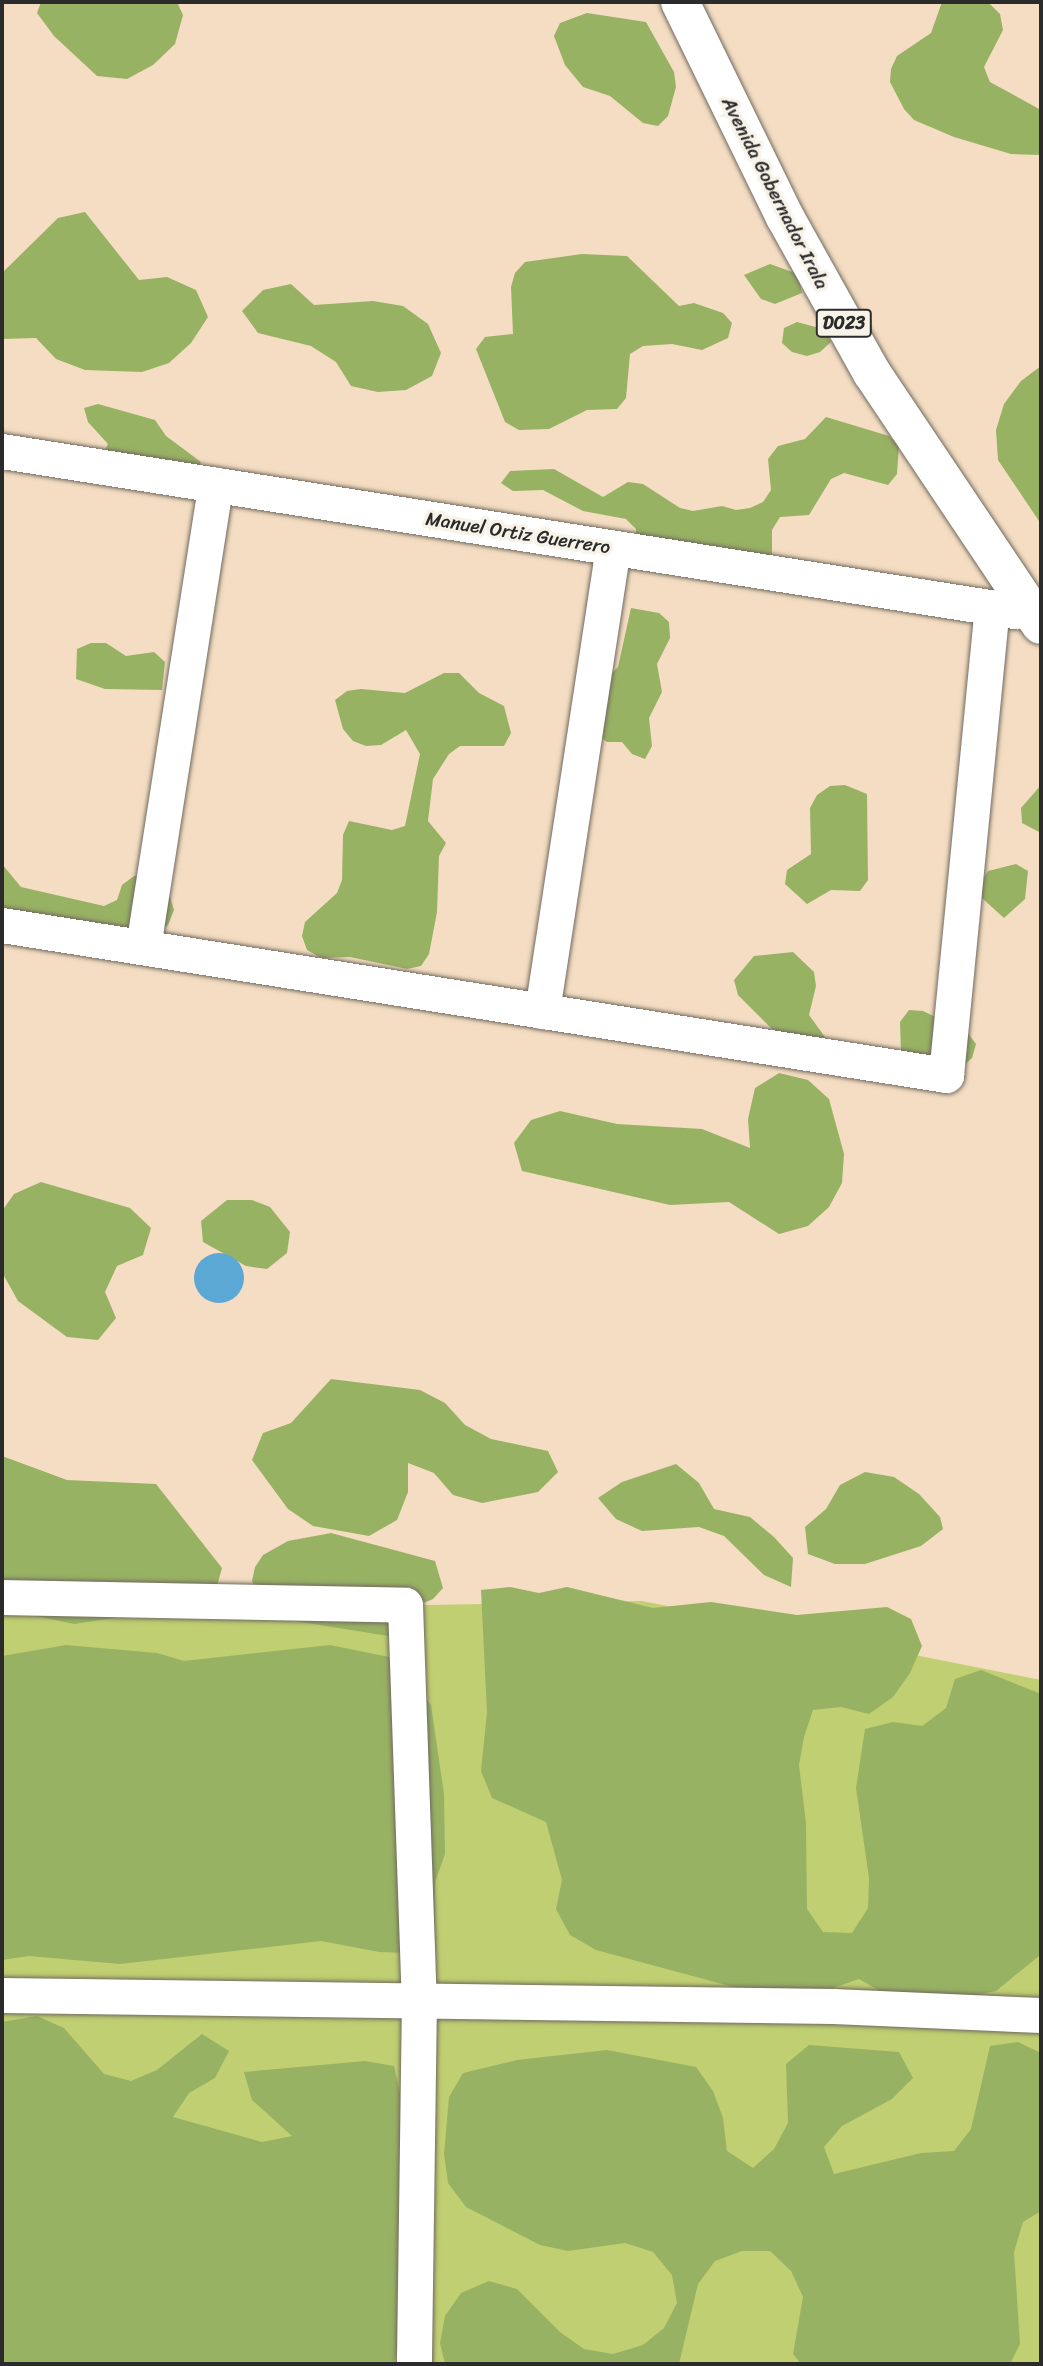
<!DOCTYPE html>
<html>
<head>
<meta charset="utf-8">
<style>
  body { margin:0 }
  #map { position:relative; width:1043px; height:2366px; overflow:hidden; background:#f4ddc2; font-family:Sriracha,sans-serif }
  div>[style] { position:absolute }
  .green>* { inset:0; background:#c0cf71 }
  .forest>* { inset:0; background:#98b263 }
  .water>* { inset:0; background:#5ca8d5 }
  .round { border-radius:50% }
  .roads { filter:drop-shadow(0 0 2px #716960) drop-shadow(0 0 2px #716960) }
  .street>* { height:35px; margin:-17.5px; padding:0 17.5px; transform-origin:17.5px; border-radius:17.5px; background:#fff }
  .primary>* { height:38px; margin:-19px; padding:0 19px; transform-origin:19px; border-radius:19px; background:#fff }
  span { translate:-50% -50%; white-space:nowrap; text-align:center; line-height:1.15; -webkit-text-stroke:7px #f7f3e8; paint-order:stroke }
  .shield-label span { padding:2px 5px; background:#f7f3e8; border:2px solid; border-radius:5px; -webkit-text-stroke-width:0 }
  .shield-label { font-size:18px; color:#2b2b2b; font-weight:700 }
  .street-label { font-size:19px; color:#2b2b2b }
  .frame { position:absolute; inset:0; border:4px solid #2b2b2b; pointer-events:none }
</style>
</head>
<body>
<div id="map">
  <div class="green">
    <div style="clip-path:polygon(642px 1601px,1041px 1680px,1041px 2364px,2px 2364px,2px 1613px)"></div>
  </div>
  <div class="forest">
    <div style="clip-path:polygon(41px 2px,177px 2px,183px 15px,175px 44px,153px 65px,127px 79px,97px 76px,54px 36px,37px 13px)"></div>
    <div style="clip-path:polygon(942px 2px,988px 2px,1000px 14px,1003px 30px,984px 67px,990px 82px,1041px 110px,1041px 155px,1011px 154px,954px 137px,914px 120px,904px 109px,890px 82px,891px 69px,897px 56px,931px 33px)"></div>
    <div style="clip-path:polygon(587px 13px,646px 22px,674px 72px,676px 87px,668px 116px,658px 126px,643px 123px,610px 96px,583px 87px,565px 65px,554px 36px,560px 23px)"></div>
    <div style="clip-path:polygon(85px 212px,139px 280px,167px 277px,196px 290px,208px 317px,191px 343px,169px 363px,142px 372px,85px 370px,56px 359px,36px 338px,2px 339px,2px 273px,58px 218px)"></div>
    <div style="clip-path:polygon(582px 254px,627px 256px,679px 306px,694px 303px,723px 313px,732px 323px,728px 338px,702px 350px,672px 344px,643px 346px,630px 354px,626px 398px,617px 409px,587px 410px,549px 429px,519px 430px,505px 422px,476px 349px,485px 337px,513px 334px,511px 287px,515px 273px,525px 262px)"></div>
    <div style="clip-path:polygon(770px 264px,798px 274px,802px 293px,775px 304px,761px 299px,744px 275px)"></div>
    <div style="clip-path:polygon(291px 284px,314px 305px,373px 301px,403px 306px,428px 324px,441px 353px,432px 376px,406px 390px,378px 392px,351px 386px,336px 362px,311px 346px,258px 333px,242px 311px,263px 290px)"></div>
    <div style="clip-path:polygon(797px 322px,823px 329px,831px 342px,820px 352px,807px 356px,792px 352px,782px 343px,784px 328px)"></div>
    <div style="clip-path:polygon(1041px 366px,1041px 524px,998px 460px,996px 430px,1004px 404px,1021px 381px)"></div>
    <div style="clip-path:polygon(98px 404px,155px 420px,166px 436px,201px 462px,195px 476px,101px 457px,108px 444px,88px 422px,84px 408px)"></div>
    <div style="clip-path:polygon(826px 417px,889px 436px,899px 446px,897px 474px,888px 485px,844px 473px,831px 479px,809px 515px,780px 517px,772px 530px,772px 558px,759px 582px,745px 587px,701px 577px,637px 544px,636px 529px,626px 519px,583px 511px,543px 490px,513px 491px,501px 483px,510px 471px,554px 469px,603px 497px,628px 482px,643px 484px,680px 508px,693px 511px,722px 506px,736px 510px,750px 508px,763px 502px,771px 490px,768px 459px,778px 446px,805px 439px)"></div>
    <div style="clip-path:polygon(631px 608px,659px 613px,669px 622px,670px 638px,657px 664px,662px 692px,649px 718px,652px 746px,645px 759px,632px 754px,622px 742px,607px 742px,595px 733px,608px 677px,618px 667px)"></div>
    <div style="clip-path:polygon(91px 643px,106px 643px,126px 656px,154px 652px,165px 662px,162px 690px,105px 689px,76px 679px,77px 649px)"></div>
    <div style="clip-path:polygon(444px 673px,459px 673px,479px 693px,504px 706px,511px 733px,504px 746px,460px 746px,449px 754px,433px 779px,428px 821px,446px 843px,439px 856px,437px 912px,429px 954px,421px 966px,407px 969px,350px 957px,321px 958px,307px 950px,302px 936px,305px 922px,337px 893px,342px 880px,343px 835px,349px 821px,392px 830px,405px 826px,420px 754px,406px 730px,381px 745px,366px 746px,353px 741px,343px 729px,335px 700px,347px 691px,361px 689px,405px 693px)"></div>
    <div style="clip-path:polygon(845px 785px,867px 794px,868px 880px,860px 891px,831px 890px,807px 904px,785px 884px,787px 870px,811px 854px,810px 808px,817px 795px,830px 786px)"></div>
    <div style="clip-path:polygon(1041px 785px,1041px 833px,1022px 823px,1021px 808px)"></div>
    <div style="clip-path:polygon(2px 864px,21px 887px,104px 906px,117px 900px,122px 885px,134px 876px,149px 877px,170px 897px,174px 910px,168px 925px,157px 933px,2px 916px)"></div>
    <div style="clip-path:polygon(1016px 864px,1028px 871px,1025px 899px,1004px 918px,982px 898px,980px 883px,988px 871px)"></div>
    <div style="clip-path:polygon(793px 952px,814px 972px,816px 986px,809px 1015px,825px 1037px,826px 1053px,797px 1046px,771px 1028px,738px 995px,734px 980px,754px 956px)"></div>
    <div style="clip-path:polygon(909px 1010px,923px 1011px,967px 1032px,976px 1044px,972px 1058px,951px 1077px,901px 1052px,900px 1022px)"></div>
    <div style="clip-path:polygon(779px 1073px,808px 1080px,829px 1099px,844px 1154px,842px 1183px,829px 1207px,808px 1226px,779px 1234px,729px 1202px,670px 1205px,522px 1171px,514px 1143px,531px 1120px,560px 1111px,617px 1124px,702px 1129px,750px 1148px,748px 1119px,755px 1088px)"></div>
    <div style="clip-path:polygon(41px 1182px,130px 1208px,151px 1228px,143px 1255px,117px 1266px,105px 1292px,116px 1318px,98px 1340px,67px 1337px,18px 1301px,3px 1274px,2px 1211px,14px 1194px)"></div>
    <div style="clip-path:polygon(227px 1200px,252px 1200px,270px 1207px,290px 1232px,287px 1253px,267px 1269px,246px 1266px,203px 1242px,201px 1221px)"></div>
    <div style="clip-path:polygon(331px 1379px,420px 1390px,445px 1403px,465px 1425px,491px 1439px,548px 1451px,558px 1472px,538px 1492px,482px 1503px,453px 1495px,434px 1473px,408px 1463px,408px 1492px,397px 1520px,369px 1536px,313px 1526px,288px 1509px,252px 1460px,263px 1433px,291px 1423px)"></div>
    <div style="clip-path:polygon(2px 1456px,67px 1480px,156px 1484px,222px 1568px,214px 1597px,187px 1607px,74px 1624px,2px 1609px)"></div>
    <div style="clip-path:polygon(676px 1464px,699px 1483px,714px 1509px,750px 1517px,774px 1537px,793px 1558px,791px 1587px,764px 1575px,724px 1536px,699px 1527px,642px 1531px,616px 1519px,598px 1498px,622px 1482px)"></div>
    <div style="clip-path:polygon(865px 1472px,894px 1477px,919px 1494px,940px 1517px,943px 1529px,921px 1546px,865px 1564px,835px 1564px,808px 1554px,805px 1527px,826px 1509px,840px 1485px)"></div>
    <div style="clip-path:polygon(331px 1533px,435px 1561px,443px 1588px,433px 1599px,419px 1605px,403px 1629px,388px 1636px,289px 1620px,273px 1598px,258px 1593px,252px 1581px,255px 1567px,263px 1555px,288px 1541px)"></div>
    <div style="clip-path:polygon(510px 1587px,539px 1593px,567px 1587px,653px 1608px,711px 1602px,797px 1615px,887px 1607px,911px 1619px,922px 1646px,910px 1673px,893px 1697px,869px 1714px,841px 1707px,813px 1710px,804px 1737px,799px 1765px,806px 1823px,807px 1909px,823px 1932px,852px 1933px,868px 1908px,869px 1878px,856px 1788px,865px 1729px,893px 1722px,922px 1726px,946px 1708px,955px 1679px,981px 1670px,1041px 1694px,1039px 1956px,996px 1991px,910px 2008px,859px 1979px,804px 1998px,774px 1998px,596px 1950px,570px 1935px,556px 1909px,562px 1880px,546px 1822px,492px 1798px,481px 1771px,487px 1712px,481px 1590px)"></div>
    <div style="clip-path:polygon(66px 1645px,157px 1653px,184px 1661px,330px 1645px,389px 1657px,431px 1705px,444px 1794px,445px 1854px,435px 1882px,435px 1941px,408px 1953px,379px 1952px,321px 1941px,120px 1964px,29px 1956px,2px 1960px,2px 1656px)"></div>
    <div style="clip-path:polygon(37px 2016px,64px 2028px,104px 2074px,131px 2081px,157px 2070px,202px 2034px,229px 2051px,215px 2078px,189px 2093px,173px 2117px,262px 2142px,292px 2136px,252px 2100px,244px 2072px,365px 2061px,394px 2066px,407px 2125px,402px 2336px,393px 2364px,2px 2364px,2px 2022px)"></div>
    <div style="clip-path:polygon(1018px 2042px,1041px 2053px,1041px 2211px,1023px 2222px,1014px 2252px,1020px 2344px,1010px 2364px,801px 2364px,793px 2354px,803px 2297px,791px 2271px,770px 2251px,742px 2251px,715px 2261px,698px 2284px,679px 2364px,445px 2364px,440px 2343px,445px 2316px,461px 2293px,489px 2281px,517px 2289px,560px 2332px,584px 2349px,613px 2354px,643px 2345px,664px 2328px,677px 2303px,672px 2275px,653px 2252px,625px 2243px,568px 2251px,540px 2245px,466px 2207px,448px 2183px,444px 2154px,449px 2097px,463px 2073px,517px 2060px,607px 2050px,696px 2067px,713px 2091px,723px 2118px,727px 2151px,753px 2168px,774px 2149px,788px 2123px,786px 2064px,809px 2045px,899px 2052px,913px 2078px,892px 2099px,842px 2126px,824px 2147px,834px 2174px,921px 2153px,954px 2151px,971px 2129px,990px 2046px)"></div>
  </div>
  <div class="water">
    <div class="round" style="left:194px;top:1253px;width:50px;height:50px"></div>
  </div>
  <div class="roads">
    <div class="street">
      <div style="left:2px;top:451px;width:1026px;rotate:8.98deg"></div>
      <div style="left:2px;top:925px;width:956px;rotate:9.03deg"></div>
      <div style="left:946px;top:1075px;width:470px;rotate:-84.4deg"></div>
      <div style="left:143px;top:947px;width:468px;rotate:-81.1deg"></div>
      <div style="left:542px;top:1011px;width:468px;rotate:-81.3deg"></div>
      <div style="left:2px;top:1597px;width:403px;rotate:1.1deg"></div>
      <div style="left:405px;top:1605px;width:394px;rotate:88deg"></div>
      <div style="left:419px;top:1999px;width:365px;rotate:90.8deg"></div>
      <div style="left:2px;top:1995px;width:831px;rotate:0.76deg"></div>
      <div style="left:833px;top:2006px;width:208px;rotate:2.5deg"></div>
    </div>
    <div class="primary">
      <div style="left:680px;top:2px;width:239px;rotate:64deg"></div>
      <div style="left:785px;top:217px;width:179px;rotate:60.9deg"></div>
      <div style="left:872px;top:373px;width:303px;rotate:56.2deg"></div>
    </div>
  </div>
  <div class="shield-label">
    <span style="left:844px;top:323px">D023</span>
  </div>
  <div class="street-label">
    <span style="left:775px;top:193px;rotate:63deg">Avenida Gobernador Irala</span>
    <span style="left:518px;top:533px;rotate:9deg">Manuel Ortiz Guerrero</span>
  </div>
  <div class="frame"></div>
</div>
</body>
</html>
